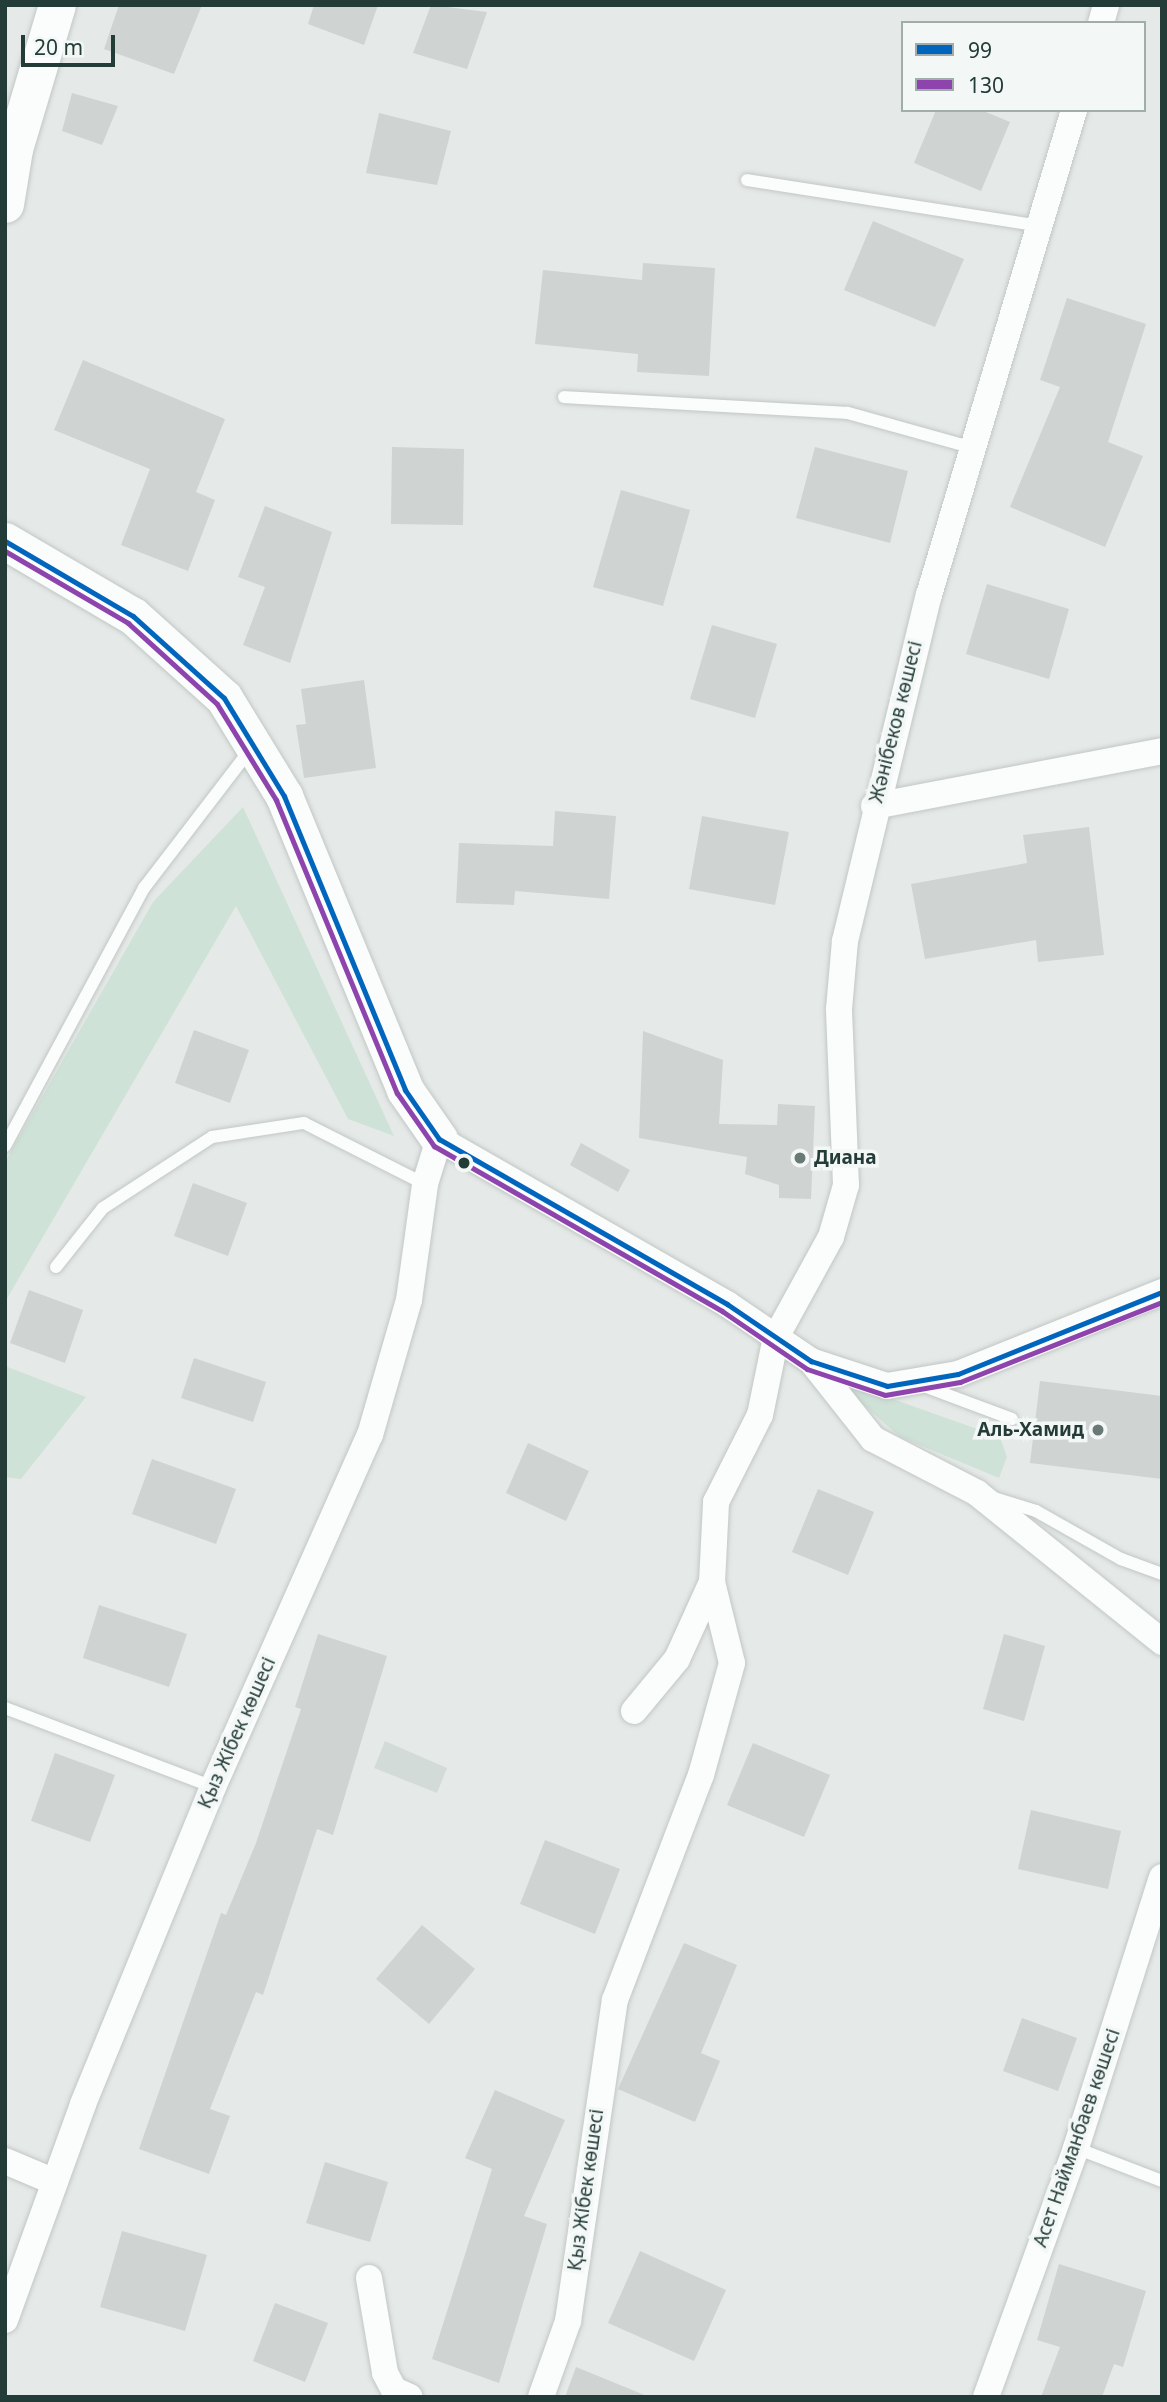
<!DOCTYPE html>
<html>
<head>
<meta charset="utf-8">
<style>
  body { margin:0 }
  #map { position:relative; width:1167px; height:2402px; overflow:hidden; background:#e5eae8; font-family:"Noto Sans",sans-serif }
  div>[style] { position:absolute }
  .built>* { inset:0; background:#d3dbd8 }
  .green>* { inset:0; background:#cfe2d7 }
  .building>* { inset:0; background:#cfd3d2 }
  .roads { filter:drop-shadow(0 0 2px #c2c7c5) drop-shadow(0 0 2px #c2c7c5) }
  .lane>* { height:12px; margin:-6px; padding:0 6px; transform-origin:6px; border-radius:6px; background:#fbfcfc }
  .street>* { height:26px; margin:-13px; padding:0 13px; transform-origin:13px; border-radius:13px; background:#fbfcfc }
  .secondary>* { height:37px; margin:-18.5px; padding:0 18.5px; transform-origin:18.5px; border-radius:18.5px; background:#fbfcfc }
  .bus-1>* { height:5px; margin:-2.5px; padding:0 2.5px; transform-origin:2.5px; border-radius:2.5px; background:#0065bd }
  .bus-2>* { height:5px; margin:-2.5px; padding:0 2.5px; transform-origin:2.5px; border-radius:2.5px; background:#8e44ad }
  .dots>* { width:19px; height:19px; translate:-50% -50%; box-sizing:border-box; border:4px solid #f3f8f6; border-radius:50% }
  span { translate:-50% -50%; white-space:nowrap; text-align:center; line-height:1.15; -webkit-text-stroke:7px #f3f8f6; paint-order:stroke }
  .street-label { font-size:19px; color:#243c38 }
  .poi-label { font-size:19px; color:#243c38; font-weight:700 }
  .left { translate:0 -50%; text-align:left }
  .right { translate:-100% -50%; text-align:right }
  .frame { position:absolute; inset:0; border:7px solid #243c38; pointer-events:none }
  .legend { position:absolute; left:901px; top:21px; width:245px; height:91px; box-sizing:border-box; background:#f3f8f6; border:2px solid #a0adaa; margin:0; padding:9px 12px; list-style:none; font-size:21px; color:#243c38 }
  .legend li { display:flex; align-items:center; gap:14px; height:35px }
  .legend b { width:35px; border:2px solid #a0adaa }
  .scale { position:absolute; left:21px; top:35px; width:94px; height:32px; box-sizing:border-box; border:4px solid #243c38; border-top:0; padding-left:9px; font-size:21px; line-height:24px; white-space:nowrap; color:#243c38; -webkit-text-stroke:5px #f3f8f6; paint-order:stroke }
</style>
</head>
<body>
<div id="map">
  <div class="built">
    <div style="clip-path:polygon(385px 1741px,447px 1768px,437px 1793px,374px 1768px)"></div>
  </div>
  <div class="green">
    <div style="clip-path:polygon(243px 807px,394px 1136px,348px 1119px,236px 906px,5px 1302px,5px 1162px,153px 902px)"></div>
    <div style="clip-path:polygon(5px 1366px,86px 1397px,21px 1479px,5px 1477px)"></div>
    <div style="clip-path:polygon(833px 1378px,1000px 1437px,1007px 1457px,999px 1478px,900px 1437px)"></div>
  </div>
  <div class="building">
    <div style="clip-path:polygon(119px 5px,202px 5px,174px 74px,104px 49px)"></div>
    <div style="clip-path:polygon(314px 5px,378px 5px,364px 45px,308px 24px)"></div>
    <div style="clip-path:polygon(431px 5px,487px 12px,467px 69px,413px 53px)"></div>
    <div style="clip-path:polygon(72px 93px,118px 106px,102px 145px,62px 131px)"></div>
    <div style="clip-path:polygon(936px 110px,981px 110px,1010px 122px,981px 191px,914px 163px)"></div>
    <div style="clip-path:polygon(379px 113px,451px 131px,437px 185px,366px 173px)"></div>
    <div style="clip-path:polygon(873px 221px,964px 259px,935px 327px,844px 290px)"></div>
    <div style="clip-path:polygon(643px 263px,715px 268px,709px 376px,637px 372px,638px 354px,535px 344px,543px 270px,642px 280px)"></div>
    <div style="clip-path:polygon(1067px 298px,1146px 324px,1108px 442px,1143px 456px,1105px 547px,1010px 507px,1060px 387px,1040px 380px)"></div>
    <div style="clip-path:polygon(83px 360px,225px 419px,196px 492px,215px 500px,188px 571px,121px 545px,150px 469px,54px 430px)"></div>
    <div style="clip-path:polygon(392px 447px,464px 449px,463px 525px,391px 524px)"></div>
    <div style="clip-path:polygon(815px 447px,908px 471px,890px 543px,796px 518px)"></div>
    <div style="clip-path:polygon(621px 490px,690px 510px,663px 606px,593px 587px)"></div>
    <div style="clip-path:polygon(265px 506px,332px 532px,290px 663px,243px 645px,265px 587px,238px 577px)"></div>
    <div style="clip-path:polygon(987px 584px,1069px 609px,1049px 679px,966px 654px)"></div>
    <div style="clip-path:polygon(712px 625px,777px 644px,755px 718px,690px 699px)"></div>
    <div style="clip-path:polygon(364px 680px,376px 768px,304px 778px,296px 725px,306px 724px,301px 689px)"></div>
    <div style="clip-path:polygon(555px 811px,616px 816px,609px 899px,515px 891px,514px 905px,456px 903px,459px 843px,553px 846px)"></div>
    <div style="clip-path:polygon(702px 816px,789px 832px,775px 905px,689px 889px)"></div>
    <div style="clip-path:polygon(1089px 827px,1104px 955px,1038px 962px,1036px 940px,925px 959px,911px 884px,1027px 863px,1023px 835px)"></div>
    <div style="clip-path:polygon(194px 1030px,249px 1050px,230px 1103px,175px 1083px)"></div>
    <div style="clip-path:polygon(643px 1031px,723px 1060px,719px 1124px,777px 1125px,778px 1104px,815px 1106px,811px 1199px,779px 1198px,779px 1185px,745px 1174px,747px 1157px,639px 1138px)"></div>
    <div style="clip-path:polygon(581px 1143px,630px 1170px,618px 1192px,570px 1165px)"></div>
    <div style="clip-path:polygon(193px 1183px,247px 1203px,228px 1256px,174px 1236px)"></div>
    <div style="clip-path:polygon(29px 1290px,83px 1310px,65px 1363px,10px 1343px)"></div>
    <div style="clip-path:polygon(194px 1358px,266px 1382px,253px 1422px,181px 1398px)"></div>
    <div style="clip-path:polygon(1040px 1381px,1162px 1396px,1162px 1479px,1030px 1463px)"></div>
    <div style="clip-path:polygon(528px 1443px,589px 1471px,566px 1521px,506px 1493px)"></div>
    <div style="clip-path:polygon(152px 1459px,236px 1489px,216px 1544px,132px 1514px)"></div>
    <div style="clip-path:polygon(818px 1489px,874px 1512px,848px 1575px,792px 1552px)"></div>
    <div style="clip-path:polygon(99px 1605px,187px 1634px,169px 1687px,83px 1658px)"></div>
    <div style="clip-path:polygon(318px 1634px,387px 1656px,333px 1835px,317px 1829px,263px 1995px,256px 1992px,210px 2109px,230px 2116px,209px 2174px,139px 2149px,221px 1913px,226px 1915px,256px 1843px,301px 1709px,295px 1707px)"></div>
    <div style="clip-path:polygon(1004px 1634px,1045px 1646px,1024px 1721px,983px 1709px)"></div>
    <div style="clip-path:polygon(753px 1743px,830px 1775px,804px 1837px,727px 1805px)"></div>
    <div style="clip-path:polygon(55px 1753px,115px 1775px,90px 1842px,31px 1821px)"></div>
    <div style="clip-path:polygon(1031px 1810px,1121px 1831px,1108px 1889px,1018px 1869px)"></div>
    <div style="clip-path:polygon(545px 1840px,620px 1869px,595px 1934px,520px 1904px)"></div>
    <div style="clip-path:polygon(422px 1925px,475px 1969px,429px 2024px,376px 1979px)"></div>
    <div style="clip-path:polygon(684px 1943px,737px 1965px,701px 2053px,720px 2061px,695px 2122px,618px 2089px)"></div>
    <div style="clip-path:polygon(1022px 2018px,1077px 2038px,1058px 2091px,1003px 2071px)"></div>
    <div style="clip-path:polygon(495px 2090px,565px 2120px,524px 2216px,547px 2224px,499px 2383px,432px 2359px,492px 2169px,465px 2158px)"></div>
    <div style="clip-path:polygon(325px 2162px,388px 2182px,370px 2242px,306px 2223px)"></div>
    <div style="clip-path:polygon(122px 2231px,207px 2255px,185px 2331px,100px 2307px)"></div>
    <div style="clip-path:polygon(640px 2251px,726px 2290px,694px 2361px,608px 2323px)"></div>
    <div style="clip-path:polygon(1059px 2264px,1146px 2291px,1123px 2367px,1114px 2364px,1102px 2397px,1041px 2397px,1060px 2347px,1037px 2340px)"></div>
    <div style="clip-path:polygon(275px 2303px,328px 2323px,305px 2382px,253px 2361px)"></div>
    <div style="clip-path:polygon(576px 2367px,647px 2396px,646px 2397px,565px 2397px)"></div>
  </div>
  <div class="roads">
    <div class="lane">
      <div style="left:747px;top:180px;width:297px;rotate:8.9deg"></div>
      <div style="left:564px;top:397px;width:284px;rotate:3.2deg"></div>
      <div style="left:848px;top:413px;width:130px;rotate:15.6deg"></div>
      <div style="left:5px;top:1146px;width:293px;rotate:-61.7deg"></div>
      <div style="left:144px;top:888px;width:174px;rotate:-52.5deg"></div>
      <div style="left:56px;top:1267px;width:75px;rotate:-51.5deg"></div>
      <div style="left:103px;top:1208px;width:130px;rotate:-33.1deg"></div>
      <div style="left:212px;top:1137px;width:93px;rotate:-8.7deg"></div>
      <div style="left:304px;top:1123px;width:136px;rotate:26.8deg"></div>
      <div style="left:921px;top:1385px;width:97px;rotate:20.5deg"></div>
      <div style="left:994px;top:1498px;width:44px;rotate:17.2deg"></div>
      <div style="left:1036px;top:1511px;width:98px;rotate:29.5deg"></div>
      <div style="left:1121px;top:1559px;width:44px;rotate:20.1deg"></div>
      <div style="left:5px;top:1708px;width:222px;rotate:20.8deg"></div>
      <div style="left:1076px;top:2148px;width:92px;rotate:21deg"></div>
    </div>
    <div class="street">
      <div style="left:1101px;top:23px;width:19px;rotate:-74deg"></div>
      <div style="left:874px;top:806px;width:293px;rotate:-10.8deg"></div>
      <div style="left:812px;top:1362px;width:98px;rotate:51.6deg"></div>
      <div style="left:873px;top:1439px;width:117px;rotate:27.4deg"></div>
      <div style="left:977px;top:1493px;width:238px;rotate:38.8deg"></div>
      <div style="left:634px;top:1711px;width:67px;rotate:-50.4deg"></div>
      <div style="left:677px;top:1659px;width:85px;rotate:-65.6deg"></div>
      <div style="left:712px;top:1582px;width:80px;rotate:-87.1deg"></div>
      <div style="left:716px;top:1502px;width:97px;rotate:-63.2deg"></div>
      <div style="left:760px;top:1415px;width:80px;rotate:-78.4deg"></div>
      <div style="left:776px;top:1337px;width:114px;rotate:-61.2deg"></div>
      <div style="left:831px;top:1237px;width:54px;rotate:-73.9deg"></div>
      <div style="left:846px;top:1185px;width:176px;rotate:-92.3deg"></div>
      <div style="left:839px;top:1009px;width:68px;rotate:-85deg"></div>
      <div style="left:845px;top:941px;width:356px;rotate:-76.4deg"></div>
      <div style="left:929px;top:595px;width:506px;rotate:-73.35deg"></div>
      <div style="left:5px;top:2161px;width:54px;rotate:22.8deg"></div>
      <div style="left:369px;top:2278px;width:96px;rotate:80.4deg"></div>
      <div style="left:385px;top:2373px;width:19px;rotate:62deg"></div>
      <div style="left:394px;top:2390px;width:17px;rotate:24deg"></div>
      <div style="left:5px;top:2320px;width:230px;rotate:-70.1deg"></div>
      <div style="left:83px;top:2104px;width:343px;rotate:-67.7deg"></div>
      <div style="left:213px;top:1787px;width:385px;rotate:-66deg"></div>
      <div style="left:370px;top:1435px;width:141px;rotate:-73.9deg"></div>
      <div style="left:409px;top:1300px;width:117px;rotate:-82.1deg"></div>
      <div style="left:425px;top:1184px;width:47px;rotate:-72.7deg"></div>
      <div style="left:439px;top:1139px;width:332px;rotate:29.8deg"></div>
      <div style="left:727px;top:1304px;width:102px;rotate:34.2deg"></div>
      <div style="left:811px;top:1361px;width:80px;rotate:18.2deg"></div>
      <div style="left:887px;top:1386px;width:72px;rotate:-9.6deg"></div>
      <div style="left:958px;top:1374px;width:220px;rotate:-21.9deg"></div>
      <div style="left:541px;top:2397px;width:81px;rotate:-70.4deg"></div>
      <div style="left:568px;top:2321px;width:324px;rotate:-81.7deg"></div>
      <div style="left:615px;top:2000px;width:241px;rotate:-69.1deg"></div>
      <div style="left:701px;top:1775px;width:116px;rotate:-74.5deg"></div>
      <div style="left:732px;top:1663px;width:83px;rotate:-103.9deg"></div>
      <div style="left:986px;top:2397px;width:265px;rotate:-70.1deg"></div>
      <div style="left:1076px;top:2148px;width:284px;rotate:-72.4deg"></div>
    </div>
    <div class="secondary">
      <div style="left:5px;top:204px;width:56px;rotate:-80.7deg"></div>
      <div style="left:14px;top:149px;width:150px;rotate:-73.4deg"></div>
      <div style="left:5px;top:541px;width:148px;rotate:30.4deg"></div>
      <div style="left:133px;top:616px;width:122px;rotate:42deg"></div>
      <div style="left:224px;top:698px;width:115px;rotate:58.5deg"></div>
      <div style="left:284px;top:796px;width:318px;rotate:67.6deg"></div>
      <div style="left:405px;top:1090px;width:60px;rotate:55.2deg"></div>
    </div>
  </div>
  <div class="bus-1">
    <div style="left:5px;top:541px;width:148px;rotate:30.4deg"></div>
    <div style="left:133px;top:616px;width:122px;rotate:42deg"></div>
    <div style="left:224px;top:698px;width:115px;rotate:58.5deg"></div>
    <div style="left:284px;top:796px;width:318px;rotate:67.6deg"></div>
    <div style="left:405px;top:1090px;width:60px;rotate:55.2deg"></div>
    <div style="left:439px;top:1139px;width:332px;rotate:29.8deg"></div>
    <div style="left:727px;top:1304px;width:102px;rotate:34.2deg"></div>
    <div style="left:811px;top:1361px;width:80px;rotate:18.2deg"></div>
    <div style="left:887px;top:1386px;width:72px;rotate:-9.6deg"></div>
    <div style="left:958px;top:1374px;width:220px;rotate:-21.9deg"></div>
  </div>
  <div class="bus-2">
    <div style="left:5px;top:551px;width:143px;rotate:30.3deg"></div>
    <div style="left:128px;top:623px;width:120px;rotate:42.3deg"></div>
    <div style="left:217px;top:704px;width:113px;rotate:58.4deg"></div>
    <div style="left:276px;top:800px;width:317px;rotate:67.6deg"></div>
    <div style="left:397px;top:1093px;width:65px;rotate:55.1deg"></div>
    <div style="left:434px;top:1146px;width:332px;rotate:29.8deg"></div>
    <div style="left:722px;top:1311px;width:103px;rotate:34.3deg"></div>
    <div style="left:807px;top:1369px;width:82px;rotate:18.4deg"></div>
    <div style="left:885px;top:1395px;width:76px;rotate:-9.8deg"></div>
    <div style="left:960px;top:1382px;width:217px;rotate:-21.6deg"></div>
  </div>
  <div class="dots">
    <div style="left:800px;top:1158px;background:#687976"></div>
    <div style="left:464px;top:1163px;background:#243c38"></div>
    <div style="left:1098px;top:1430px;background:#687976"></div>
  </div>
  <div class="street-label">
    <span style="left:896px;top:722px;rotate:-76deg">Жәнібеков көшесі</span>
    <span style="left:237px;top:1733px;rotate:-66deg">Қыз Жібек көшесі</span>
    <span style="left:1077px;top:2138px;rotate:-71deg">Асет Найманбаев көшесі</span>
    <span style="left:586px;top:2190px;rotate:-82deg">Қыз Жібек көшесі</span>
  </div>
  <div class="poi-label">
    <span class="left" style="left:814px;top:1158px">Диана</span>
    <span class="right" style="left:1084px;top:1430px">Аль-Хамид</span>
  </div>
  <div class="frame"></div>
  <ul class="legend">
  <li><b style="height:9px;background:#0065bd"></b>99</li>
  <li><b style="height:9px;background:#8e44ad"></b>130</li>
  </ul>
  <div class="scale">20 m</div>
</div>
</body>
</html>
